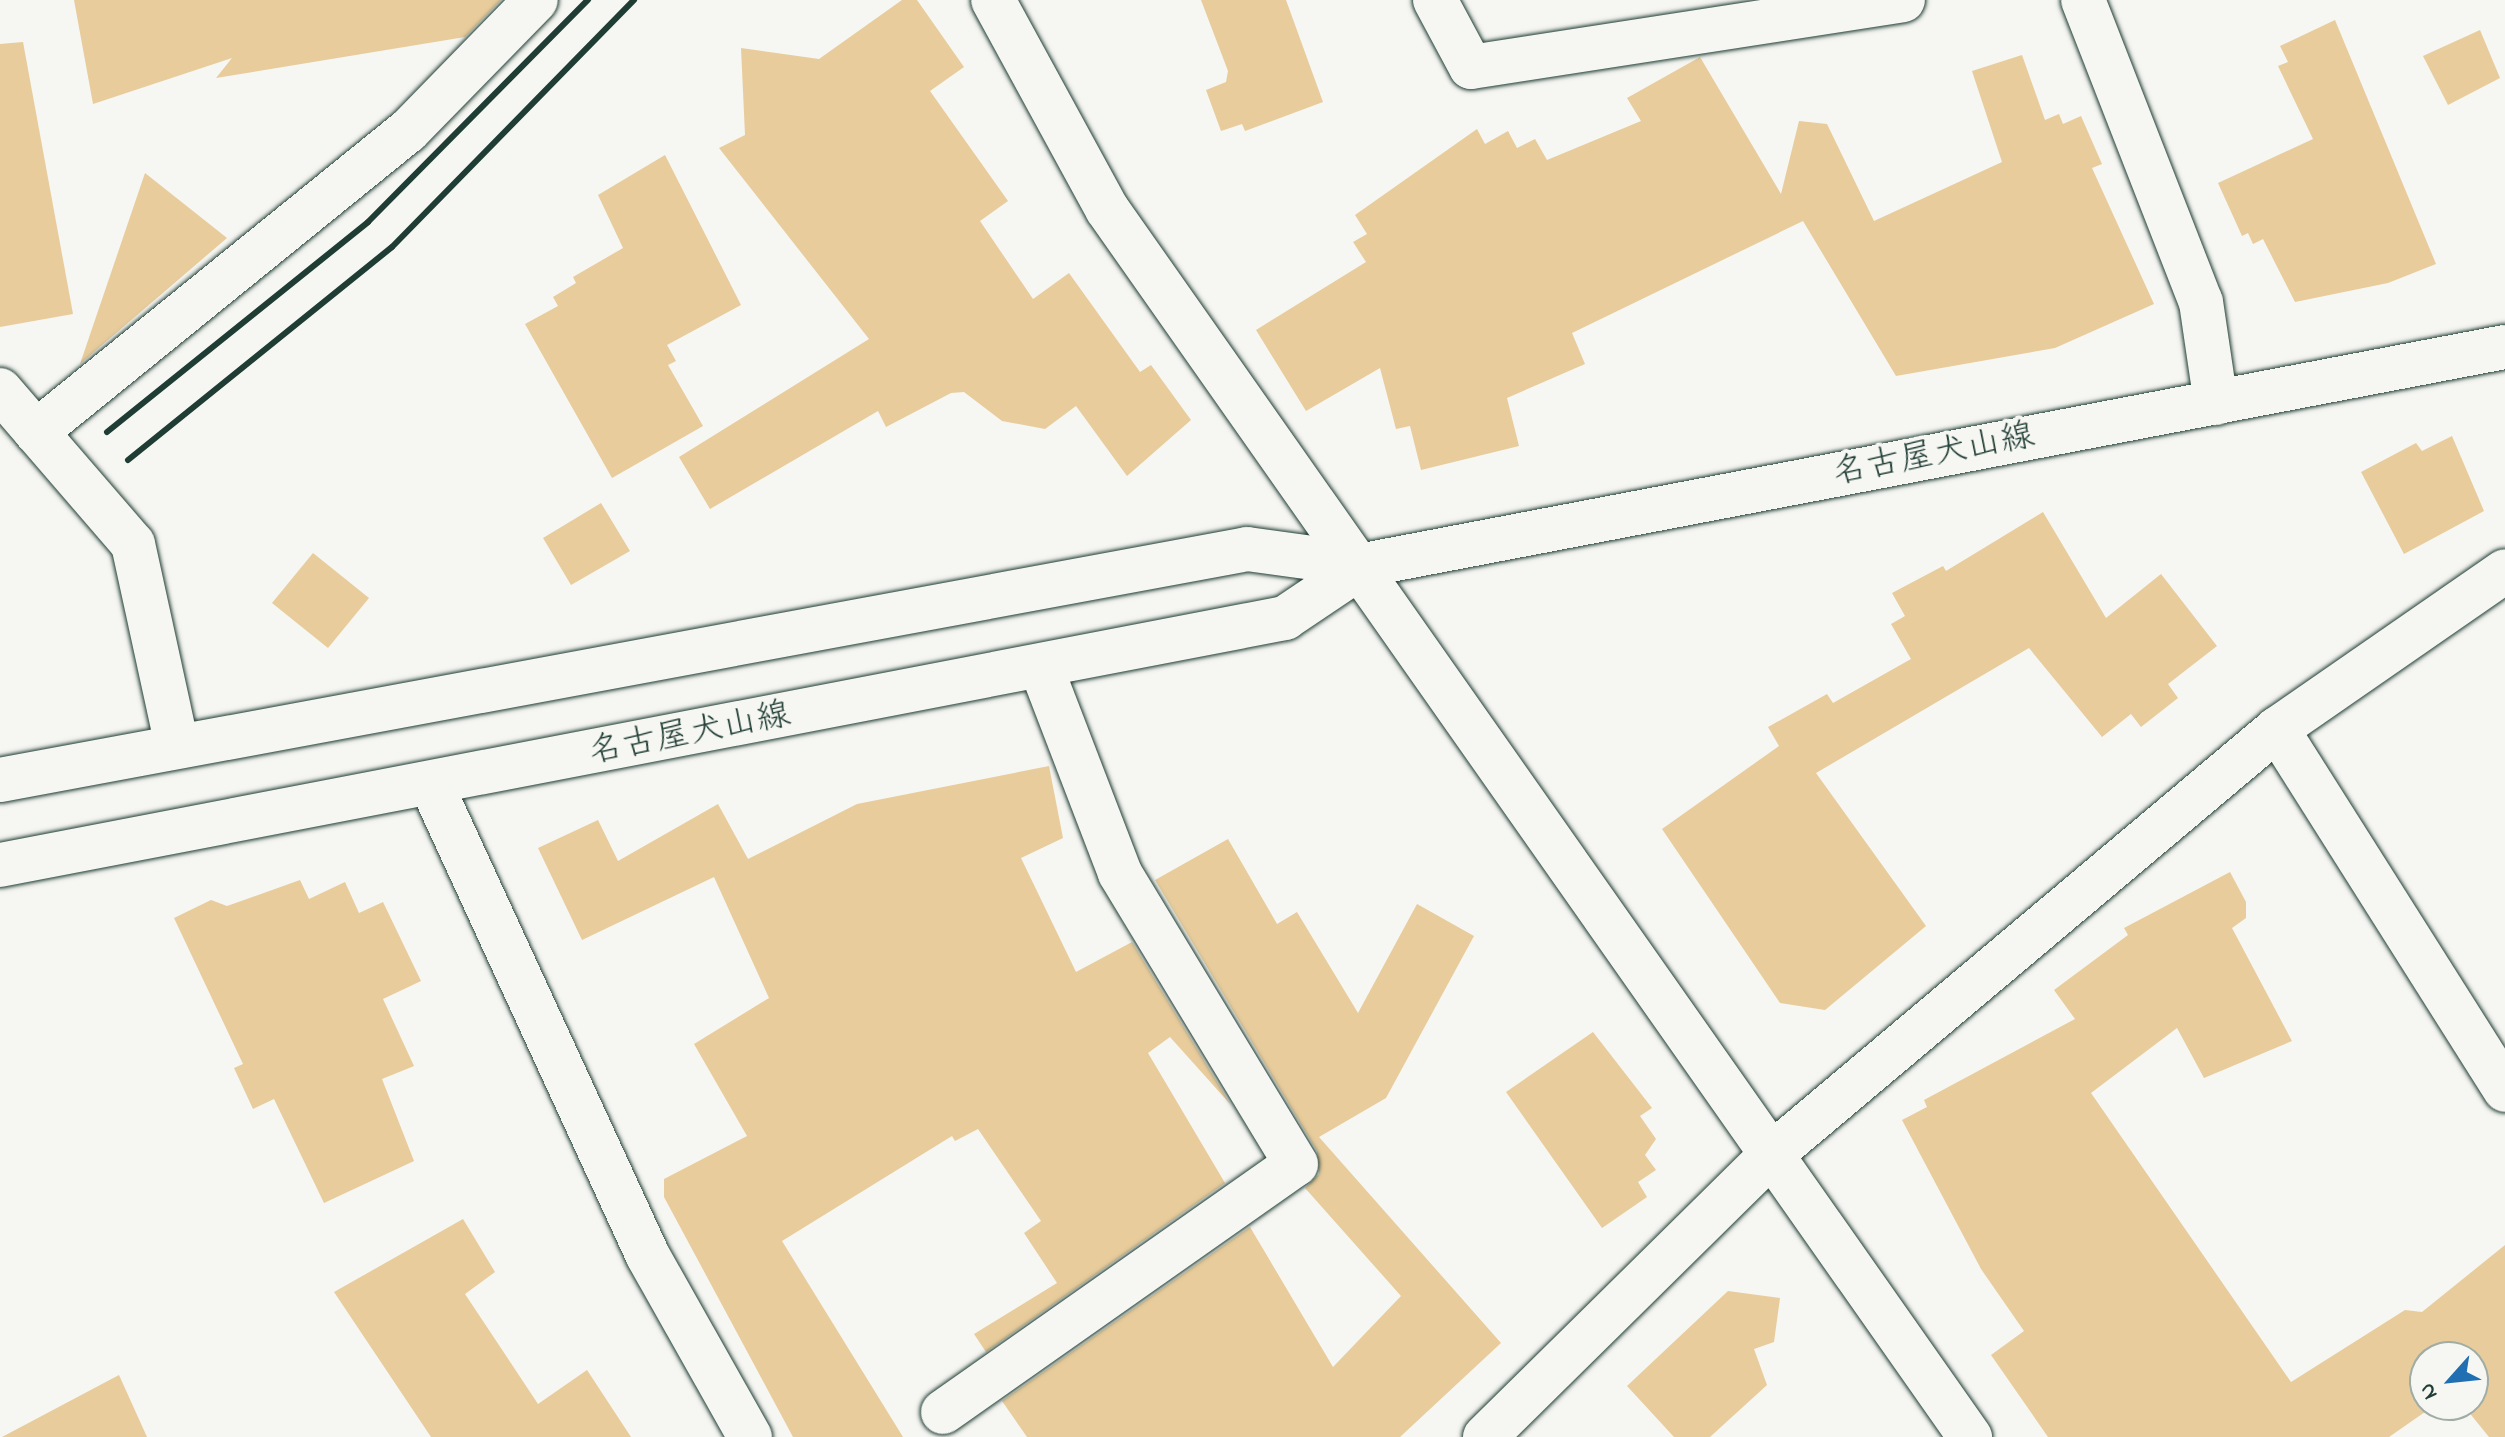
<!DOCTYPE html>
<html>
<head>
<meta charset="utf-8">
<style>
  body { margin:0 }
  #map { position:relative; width:2505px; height:1437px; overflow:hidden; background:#f6f6f2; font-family:"Indie Flower","Klee One",sans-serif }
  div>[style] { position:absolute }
  .building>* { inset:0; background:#e8cc9c }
  .roads { filter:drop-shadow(0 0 2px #1f3d34) drop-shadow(0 0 2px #1f3d34) }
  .minor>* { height:44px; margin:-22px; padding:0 22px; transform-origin:22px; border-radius:22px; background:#f6f6f2 }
  .tertiary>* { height:44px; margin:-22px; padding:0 22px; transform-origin:22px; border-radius:22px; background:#f6f6f2 }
  .secondary>* { height:44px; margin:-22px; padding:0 22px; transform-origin:22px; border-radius:22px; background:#f6f6f2 }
  .rail>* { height:6px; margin:-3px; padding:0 3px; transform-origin:3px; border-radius:3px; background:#1f3d34 }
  span { translate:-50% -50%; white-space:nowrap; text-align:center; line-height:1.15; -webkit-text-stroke:8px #f6f6f2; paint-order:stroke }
  .street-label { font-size:34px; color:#1f3d34 }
  .north { position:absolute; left:2409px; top:1341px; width:80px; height:80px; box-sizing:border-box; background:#f6f6f2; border:2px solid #a0aca6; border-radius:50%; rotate:243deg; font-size:22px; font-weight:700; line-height:32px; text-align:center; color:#1f3d34 }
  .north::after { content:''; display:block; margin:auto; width:28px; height:36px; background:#1f6fb2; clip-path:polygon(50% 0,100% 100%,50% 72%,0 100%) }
</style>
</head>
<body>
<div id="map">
  <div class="building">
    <div style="clip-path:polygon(74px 0,501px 0,465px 37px,216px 78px,232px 58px,93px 104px)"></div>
    <div style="clip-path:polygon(902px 0,917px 0,964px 67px,930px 91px,1008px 201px,980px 221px,1033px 299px,1069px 273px,1140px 372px,1151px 365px,1191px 420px,1127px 476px,1076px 406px,1045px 429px,1002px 421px,964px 392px,951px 393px,886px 427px,878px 411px,710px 509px,679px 457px,869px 339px,719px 148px,745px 135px,741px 48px,819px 59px)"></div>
    <div style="clip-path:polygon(1201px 0,1286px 0,1323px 102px,1245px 131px,1242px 124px,1221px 131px,1206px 90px,1226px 82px,1228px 71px)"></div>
    <div style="clip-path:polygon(2335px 20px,2436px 264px,2388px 283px,2295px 302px,2263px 239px,2253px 244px,2248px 233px,2242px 236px,2218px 183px,2313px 139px,2278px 66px,2288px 62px,2280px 46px)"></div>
    <div style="clip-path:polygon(2480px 30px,2500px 78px,2448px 105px,2423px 56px)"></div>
    <div style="clip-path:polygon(23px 42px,73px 314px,0 327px,0 44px)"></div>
    <div style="clip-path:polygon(2022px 55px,2045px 120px,2059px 114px,2063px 124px,2081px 116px,2102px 164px,2092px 168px,2154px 304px,2055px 348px,1896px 376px,1803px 221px,1572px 333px,1585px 364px,1507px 398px,1519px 446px,1421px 470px,1410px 426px,1396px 429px,1380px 368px,1306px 411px,1256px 330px,1366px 262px,1353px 242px,1367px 234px,1355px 215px,1477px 129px,1485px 144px,1508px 131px,1517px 148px,1535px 139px,1547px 160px,1641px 121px,1627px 98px,1700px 57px,1781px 194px,1799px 121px,1827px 124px,1874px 221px,2002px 162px,1972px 71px)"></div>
    <div style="clip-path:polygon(665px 155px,741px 305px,667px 345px,676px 361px,668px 365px,703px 426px,612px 478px,525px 324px,558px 306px,553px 297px,576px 283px,573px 277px,623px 248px,598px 195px)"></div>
    <div style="clip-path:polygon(145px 173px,227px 238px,80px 364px)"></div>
    <div style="clip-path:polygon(2452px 436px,2484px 511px,2404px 554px,2361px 472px,2416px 443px,2422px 451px)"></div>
    <div style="clip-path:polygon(601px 503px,630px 551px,571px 585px,543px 538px)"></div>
    <div style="clip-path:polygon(2043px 512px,2106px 618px,2161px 574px,2217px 646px,2168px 684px,2178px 698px,2141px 727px,2131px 714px,2102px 737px,2029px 648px,1816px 773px,1926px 926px,1825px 1010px,1780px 1003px,1662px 829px,1779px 746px,1768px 727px,1827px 694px,1833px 703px,1911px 659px,1891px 624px,1905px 616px,1892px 593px,1943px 566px,1946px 571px)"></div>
    <div style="clip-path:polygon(313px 553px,369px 598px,328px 648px,272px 603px)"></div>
    <div style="clip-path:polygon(1049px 766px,1063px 838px,1021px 858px,1076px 972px,1132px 942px,1231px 1105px,1170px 1037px,1148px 1053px,1225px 1183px,986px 1352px,974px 1334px,1057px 1283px,1024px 1233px,1041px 1221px,978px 1129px,955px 1141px,952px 1136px,782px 1241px,903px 1437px,793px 1437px,664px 1197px,664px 1179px,747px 1136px,694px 1044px,769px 998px,714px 877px,582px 940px,538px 848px,598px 820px,618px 861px,718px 804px,748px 859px,857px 804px)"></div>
    <div style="clip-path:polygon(1228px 839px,1277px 924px,1297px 912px,1358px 1013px,1417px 904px,1474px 936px,1386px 1098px,1319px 1137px,1501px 1343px,1400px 1437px,1027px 1437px,1002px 1401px,1250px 1227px,1333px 1367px,1401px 1296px,1305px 1188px,1319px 1174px,1317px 1151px,1155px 880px)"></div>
    <div style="clip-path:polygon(2230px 872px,2246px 902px,2246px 918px,2232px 928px,2292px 1041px,2204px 1078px,2177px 1028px,2091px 1093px,2291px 1382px,2405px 1310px,2422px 1312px,2505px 1245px,2505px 1437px,2489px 1437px,2463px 1405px,2473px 1405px,2473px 1357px,2425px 1357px,2425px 1405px,2435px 1405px,2389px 1437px,2048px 1437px,1991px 1355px,2024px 1331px,1981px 1269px,1902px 1120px,1927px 1107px,1924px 1100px,2075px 1019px,2054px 990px,2128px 935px,2124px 928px)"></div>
    <div style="clip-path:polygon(300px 880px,309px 899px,345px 882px,359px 913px,383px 902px,421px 981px,383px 999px,414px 1066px,382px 1079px,414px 1161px,324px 1203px,274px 1099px,253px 1109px,234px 1068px,243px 1064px,174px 918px,211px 900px,227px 906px)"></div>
    <div style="clip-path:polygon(1593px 1032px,1652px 1108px,1640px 1116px,1656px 1139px,1645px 1155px,1656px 1170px,1638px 1182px,1647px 1197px,1602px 1228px,1506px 1092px)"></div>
    <div style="clip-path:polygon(463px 1219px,495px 1272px,465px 1294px,538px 1404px,587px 1370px,631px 1437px,431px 1437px,334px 1292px)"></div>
    <div style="clip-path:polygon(1728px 1291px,1780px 1298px,1774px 1342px,1754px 1349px,1767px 1385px,1710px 1437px,1674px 1437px,1627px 1386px)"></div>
    <div style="clip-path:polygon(119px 1375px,147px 1437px,2px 1437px)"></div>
  </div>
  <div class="roads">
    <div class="minor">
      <div style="left:1435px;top:0;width:76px;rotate:61.8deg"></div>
      <div style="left:1471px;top:67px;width:437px;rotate:-8.8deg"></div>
      <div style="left:2083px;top:0;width:324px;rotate:68.7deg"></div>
      <div style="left:2201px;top:302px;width:102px;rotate:81.6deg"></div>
      <div style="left:0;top:390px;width:203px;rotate:49.2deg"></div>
      <div style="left:133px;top:544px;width:207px;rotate:77.7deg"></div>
      <div style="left:36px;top:432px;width:479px;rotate:-39deg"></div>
      <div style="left:408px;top:131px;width:183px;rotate:-45.7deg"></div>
      <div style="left:2277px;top:729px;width:427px;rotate:57.7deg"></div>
      <div style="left:431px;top:784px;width:519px;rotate:65.31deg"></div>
      <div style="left:648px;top:1256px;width:208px;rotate:60.6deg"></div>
      <div style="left:943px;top:1412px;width:431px;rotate:-35.1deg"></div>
      <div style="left:1296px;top:1164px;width:340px;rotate:-121.2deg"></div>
      <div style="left:1120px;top:873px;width:217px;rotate:-111deg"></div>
    </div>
    <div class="tertiary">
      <div style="left:993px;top:0;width:238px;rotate:61.4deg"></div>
      <div style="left:1107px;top:209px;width:1501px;rotate:54.9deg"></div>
      <div style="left:1485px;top:1437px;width:403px;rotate:-44.6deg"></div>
      <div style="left:1772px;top:1154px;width:660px;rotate:-40.08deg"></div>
      <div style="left:2277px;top:729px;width:277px;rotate:-34.7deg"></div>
    </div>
    <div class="secondary">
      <div style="left:0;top:780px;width:1268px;rotate:-10.49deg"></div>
      <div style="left:1247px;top:549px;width:118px;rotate:7.8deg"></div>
      <div style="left:1364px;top:565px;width:1162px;rotate:-10.82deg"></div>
      <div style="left:0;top:865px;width:1309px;rotate:-10.88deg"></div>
      <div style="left:1285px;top:618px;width:95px;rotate:-33.9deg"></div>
    </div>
  </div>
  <div class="rail">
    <div style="left:107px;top:432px;width:335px;rotate:-38.8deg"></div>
    <div style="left:368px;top:222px;width:313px;rotate:-45.3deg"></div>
    <div style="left:128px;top:460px;width:339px;rotate:-38.9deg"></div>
    <div style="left:392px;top:247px;width:346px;rotate:-45.6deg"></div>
  </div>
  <div class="street-label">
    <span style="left:1934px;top:456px;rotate:-11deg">名古屋犬山線</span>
    <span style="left:690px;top:735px;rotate:-11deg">名古屋犬山線</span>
  </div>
  <div class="north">N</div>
</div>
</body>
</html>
